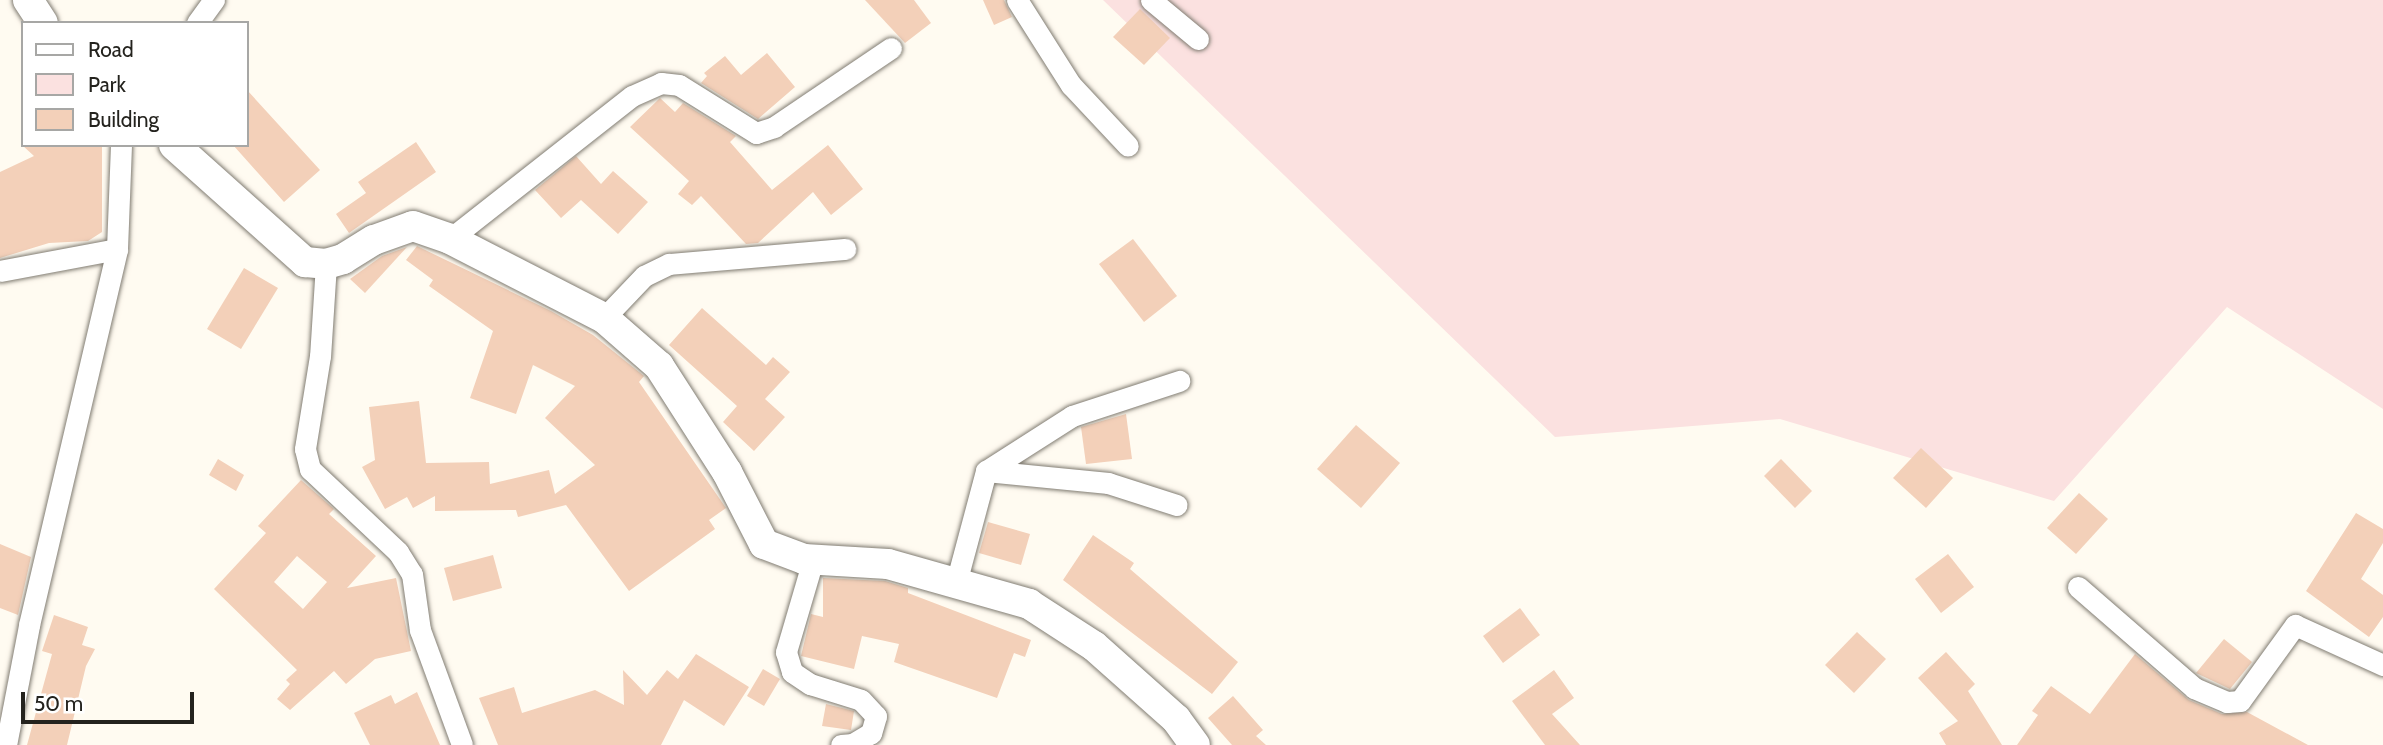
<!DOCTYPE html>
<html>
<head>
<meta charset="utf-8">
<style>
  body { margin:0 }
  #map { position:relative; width:2383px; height:745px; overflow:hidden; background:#fffbf1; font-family:Cabin,sans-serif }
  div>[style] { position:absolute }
  .green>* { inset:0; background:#fbe1e0 }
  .building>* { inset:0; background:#f3d0b9 }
  .roads { filter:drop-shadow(0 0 2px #817c72) drop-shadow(0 0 2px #817c72) }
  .street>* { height:21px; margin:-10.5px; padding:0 10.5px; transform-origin:10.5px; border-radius:10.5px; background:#fff }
  .secondary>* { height:30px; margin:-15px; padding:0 15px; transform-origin:15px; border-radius:15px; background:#fff }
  span { translate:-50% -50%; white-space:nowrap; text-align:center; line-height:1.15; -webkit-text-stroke:5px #fff; paint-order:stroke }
  .legend { position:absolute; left:21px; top:21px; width:228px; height:126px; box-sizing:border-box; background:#fff; border:2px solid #a7a7a5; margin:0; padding:9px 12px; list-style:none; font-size:21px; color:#24231e }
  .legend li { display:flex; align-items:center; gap:14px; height:35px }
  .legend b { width:35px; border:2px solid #a7a7a5 }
  .scale { position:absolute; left:21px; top:692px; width:173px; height:32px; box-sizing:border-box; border:4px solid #24231e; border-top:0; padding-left:9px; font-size:21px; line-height:24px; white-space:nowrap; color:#24231e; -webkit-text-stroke:5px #fff; paint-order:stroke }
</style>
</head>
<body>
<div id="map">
  <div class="green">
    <div style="clip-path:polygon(1103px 0,2383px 0,2383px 409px,2227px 307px,2054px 501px,1780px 419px,1555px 437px)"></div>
  </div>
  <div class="building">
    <div style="clip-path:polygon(865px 0,914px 0,931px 23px,905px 43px)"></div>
    <div style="clip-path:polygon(983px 0,1004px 0,1012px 17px,994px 25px)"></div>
    <div style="clip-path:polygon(1140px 9px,1170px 38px,1144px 65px,1113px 37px)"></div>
    <div style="clip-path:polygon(767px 53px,795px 87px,758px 119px,701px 83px,707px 76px,704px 73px,725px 56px,741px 75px)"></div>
    <div style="clip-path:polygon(247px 90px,320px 170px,284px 202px,233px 145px,247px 145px)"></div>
    <div style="clip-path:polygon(660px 98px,675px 112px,683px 103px,736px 136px,730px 142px,772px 190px,828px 145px,863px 189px,831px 215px,813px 192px,758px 243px,746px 244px,701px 196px,692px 205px,678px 194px,689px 181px,630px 127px)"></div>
    <div style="clip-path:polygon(416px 142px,436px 172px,349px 233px,336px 214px,366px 193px,358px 182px)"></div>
    <div style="clip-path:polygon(22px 145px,102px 145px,102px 232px,88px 241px,49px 243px,0 258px,0 172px,34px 156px)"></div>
    <div style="clip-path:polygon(576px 156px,601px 184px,613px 171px,648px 202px,618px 234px,581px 200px,561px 218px,535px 190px)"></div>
    <div style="clip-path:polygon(1133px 239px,1177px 296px,1144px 322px,1099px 264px)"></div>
    <div style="clip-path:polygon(417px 246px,551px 311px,593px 335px,644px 376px,639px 382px,726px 508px,709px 520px,715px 529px,629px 591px,566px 505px,518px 517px,516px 510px,435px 511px,435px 496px,413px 508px,407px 497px,385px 509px,362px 467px,375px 460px,369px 407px,419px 401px,426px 463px,489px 462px,490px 484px,549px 470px,555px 494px,595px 465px,545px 418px,575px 386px,533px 365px,516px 414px,470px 398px,493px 331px,429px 286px,433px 280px,406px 260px)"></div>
    <div style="clip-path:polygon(407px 247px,365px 293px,350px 279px,382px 256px)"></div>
    <div style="clip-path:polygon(244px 268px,278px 288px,241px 349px,207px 329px)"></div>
    <div style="clip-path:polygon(702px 308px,766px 365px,773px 357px,790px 372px,765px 399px,785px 417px,754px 451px,723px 422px,737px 406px,669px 345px)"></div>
    <div style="clip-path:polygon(1126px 414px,1132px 459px,1086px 464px,1081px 427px)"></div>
    <div style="clip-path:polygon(1356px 425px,1400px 463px,1361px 508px,1317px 469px)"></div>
    <div style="clip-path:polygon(1921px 448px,1953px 478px,1926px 508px,1893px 478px)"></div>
    <div style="clip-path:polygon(218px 459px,244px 475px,236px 491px,209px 475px)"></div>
    <div style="clip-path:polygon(1781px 459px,1812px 491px,1795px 508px,1764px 476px)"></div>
    <div style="clip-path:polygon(evenodd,301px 480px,334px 509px,329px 514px,376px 556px,347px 588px,396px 578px,411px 651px,375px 659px,346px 684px,334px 671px,290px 710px,277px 699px,290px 684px,286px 680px,297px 670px,214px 589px,266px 533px,258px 526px,301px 480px,297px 556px,327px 582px,303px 609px,274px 582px,297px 556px)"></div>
    <div style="clip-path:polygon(2079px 493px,2108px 519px,2076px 554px,2047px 528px)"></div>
    <div style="clip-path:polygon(2356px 513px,2383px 529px,2383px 543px,2361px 579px,2383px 595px,2383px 617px,2369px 637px,2306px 591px)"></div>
    <div style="clip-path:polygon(988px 522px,1030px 534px,1021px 565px,979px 553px)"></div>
    <div style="clip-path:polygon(1093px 535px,1134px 563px,1130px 569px,1238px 662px,1212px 694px,1063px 580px)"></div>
    <div style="clip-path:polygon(0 544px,31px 557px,18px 615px,0 608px)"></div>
    <div style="clip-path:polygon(1948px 554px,1974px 587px,1941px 613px,1915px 579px)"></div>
    <div style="clip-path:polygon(493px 555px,502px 588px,453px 601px,444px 568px)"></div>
    <div style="clip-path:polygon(823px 578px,885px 581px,908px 588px,908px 593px,1031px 640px,1025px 657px,1014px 653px,997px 698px,894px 662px,899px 644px,862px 636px,854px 669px,801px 656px,811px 614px,823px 617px)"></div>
    <div style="clip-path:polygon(1520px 608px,1540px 635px,1503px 663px,1483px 636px)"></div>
    <div style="clip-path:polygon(54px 615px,88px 627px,82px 645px,95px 649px,86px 666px,67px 745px,27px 745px,52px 654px,42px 651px)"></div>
    <div style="clip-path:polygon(1857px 632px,1886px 659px,1854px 693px,1825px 665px)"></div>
    <div style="clip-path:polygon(2224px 639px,2252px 662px,2230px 689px,2196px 673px)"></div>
    <div style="clip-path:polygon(1946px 652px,1975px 684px,1968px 691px,2002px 745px,1946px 745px,1939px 733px,1958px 721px,1918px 678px)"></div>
    <div style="clip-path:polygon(696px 654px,749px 687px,724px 726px,684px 700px,661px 745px,498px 745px,479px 698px,514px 687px,522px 713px,595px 690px,624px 705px,623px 670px,647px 695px,667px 670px,678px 679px)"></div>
    <div style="clip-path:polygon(2135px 654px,2189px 700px,2222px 714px,2247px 712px,2308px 745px,2017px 745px,2038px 715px,2032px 711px,2051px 686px,2090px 714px)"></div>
    <div style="clip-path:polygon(763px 669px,780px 679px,764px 706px,747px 696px)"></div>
    <div style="clip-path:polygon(1554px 670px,1574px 698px,1552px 714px,1580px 745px,1545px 745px,1512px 701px)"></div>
    <div style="clip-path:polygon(417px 692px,440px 745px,370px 745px,354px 713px,391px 695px,395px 704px)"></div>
    <div style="clip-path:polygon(1233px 696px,1263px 730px,1256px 736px,1266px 745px,1232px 745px,1208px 718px)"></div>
    <div style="clip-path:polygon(826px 704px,854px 711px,851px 730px,822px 726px)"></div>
  </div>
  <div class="roads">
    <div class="street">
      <div style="left:1017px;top:0;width:101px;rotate:57.6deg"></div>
      <div style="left:1071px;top:85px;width:83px;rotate:46.9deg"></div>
      <div style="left:1151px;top:0;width:61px;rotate:39.7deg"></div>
      <div style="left:197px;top:23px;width:29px;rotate:-54deg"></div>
      <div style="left:450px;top:239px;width:231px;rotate:-38.2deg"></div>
      <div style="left:632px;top:96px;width:32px;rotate:-24deg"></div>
      <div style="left:661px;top:83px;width:18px;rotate:6deg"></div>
      <div style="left:679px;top:85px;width:91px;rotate:31.9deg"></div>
      <div style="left:756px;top:133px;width:19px;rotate:-18deg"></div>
      <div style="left:774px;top:127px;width:141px;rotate:-34deg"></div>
      <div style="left:326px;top:264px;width:92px;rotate:93.7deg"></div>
      <div style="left:320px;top:356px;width:94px;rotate:99.2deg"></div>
      <div style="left:305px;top:449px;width:21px;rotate:76deg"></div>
      <div style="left:310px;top:469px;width:121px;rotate:43.3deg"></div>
      <div style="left:398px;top:552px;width:26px;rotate:58deg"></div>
      <div style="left:412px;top:574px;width:57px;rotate:81.9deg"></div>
      <div style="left:420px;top:630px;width:122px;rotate:69.9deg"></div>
      <div style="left:0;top:271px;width:119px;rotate:-10.6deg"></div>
      <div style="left:604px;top:318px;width:58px;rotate:-46.4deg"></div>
      <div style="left:644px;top:276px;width:28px;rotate:-26deg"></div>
      <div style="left:669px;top:264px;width:177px;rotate:-4.9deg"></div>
      <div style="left:986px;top:471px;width:123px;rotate:5.6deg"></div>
      <div style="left:1108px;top:483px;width:72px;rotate:17.7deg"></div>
      <div style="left:813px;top:560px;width:96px;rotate:106.4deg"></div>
      <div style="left:786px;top:652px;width:21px;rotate:73deg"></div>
      <div style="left:792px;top:672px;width:22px;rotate:34deg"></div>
      <div style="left:810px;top:684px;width:53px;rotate:17.4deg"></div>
      <div style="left:861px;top:700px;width:22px;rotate:47deg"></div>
      <div style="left:876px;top:716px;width:18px;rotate:106deg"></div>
      <div style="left:871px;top:733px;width:21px;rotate:149deg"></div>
      <div style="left:853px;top:744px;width:12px;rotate:175deg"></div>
      <div style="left:956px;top:583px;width:116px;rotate:-75deg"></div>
      <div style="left:986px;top:471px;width:102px;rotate:-32.6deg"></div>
      <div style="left:1072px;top:416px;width:113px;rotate:-18.1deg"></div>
      <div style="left:2078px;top:587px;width:154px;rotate:41deg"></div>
      <div style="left:2194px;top:688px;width:36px;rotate:23deg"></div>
      <div style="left:2227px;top:702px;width:13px;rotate:-4deg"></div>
      <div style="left:2240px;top:701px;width:94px;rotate:-54.1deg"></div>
      <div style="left:2295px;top:625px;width:97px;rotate:24.4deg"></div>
      <div style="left:6px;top:745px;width:122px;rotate:-79.1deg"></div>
      <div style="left:29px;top:625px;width:386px;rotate:-76.8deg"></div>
      <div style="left:117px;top:249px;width:104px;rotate:-87.8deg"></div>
    </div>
    <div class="secondary">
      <div style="left:28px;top:0;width:27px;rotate:57deg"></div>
      <div style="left:174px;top:145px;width:176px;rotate:41.8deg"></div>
      <div style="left:305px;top:262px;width:21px;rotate:5deg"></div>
      <div style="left:326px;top:264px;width:18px;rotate:-16deg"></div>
      <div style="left:343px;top:259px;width:36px;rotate:-32deg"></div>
      <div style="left:374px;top:240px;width:41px;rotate:-19.7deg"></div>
      <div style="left:413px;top:226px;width:39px;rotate:19deg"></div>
      <div style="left:450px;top:239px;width:173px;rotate:27.2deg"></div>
      <div style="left:604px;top:318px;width:73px;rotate:41.1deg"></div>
      <div style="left:659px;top:366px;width:126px;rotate:57.3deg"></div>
      <div style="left:727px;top:472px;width:81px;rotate:62.8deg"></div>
      <div style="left:764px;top:544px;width:43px;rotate:20.6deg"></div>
      <div style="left:804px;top:559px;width:84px;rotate:3.4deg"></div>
      <div style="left:888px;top:564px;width:147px;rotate:15.8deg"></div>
      <div style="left:1029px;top:604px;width:77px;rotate:32.9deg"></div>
      <div style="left:1094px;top:646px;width:110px;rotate:41.7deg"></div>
      <div style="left:1176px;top:719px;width:32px;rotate:54deg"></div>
    </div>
  </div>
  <ul class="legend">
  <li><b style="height:9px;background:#fff"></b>Road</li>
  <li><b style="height:19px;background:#fbe1e0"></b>Park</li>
  <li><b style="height:19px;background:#f3d0b9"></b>Building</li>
  </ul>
  <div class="scale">50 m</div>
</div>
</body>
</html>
